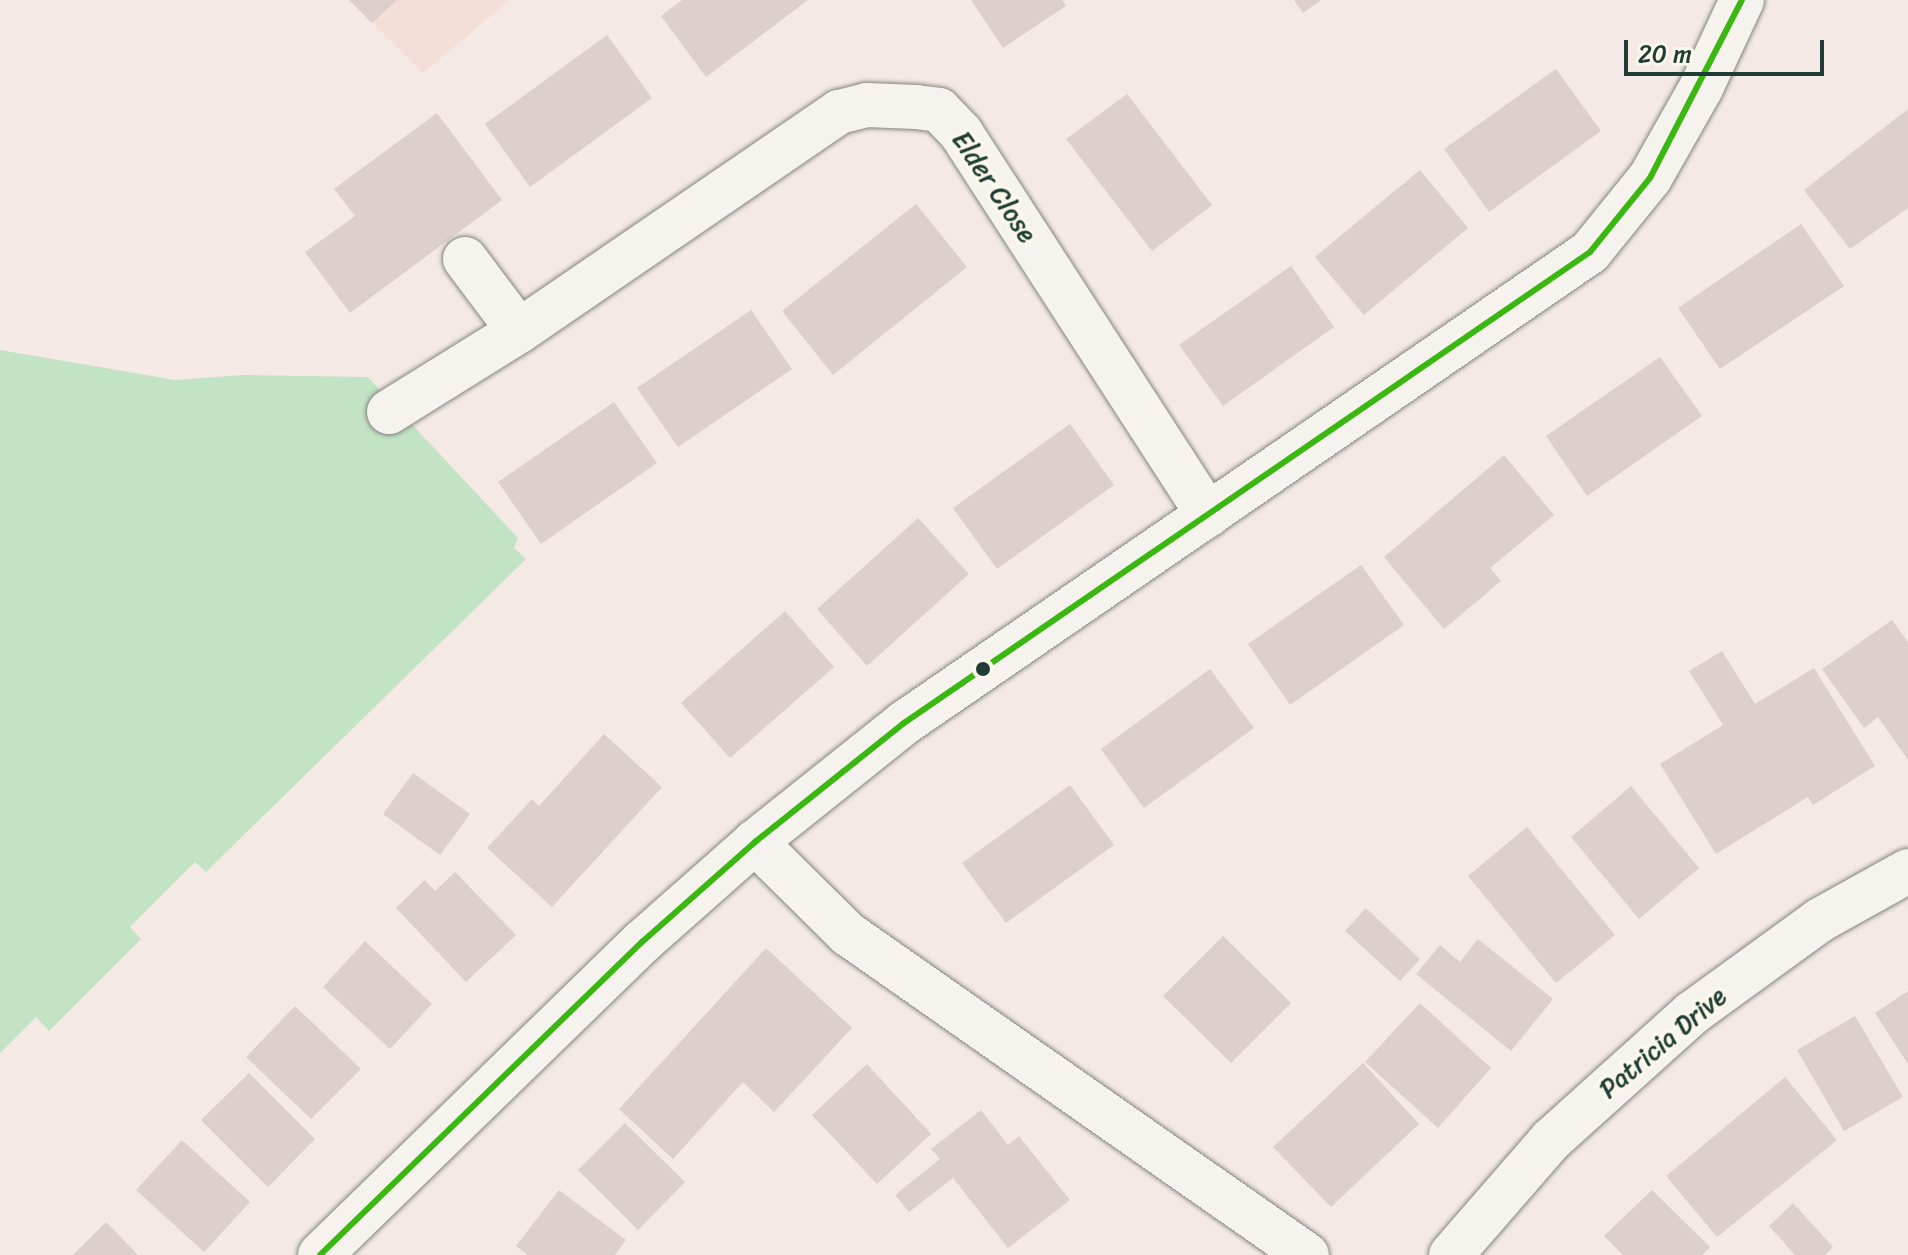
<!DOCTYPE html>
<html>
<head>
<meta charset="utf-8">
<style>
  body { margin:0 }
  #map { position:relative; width:1908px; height:1255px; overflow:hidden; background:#f4e9e4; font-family:Sriracha,sans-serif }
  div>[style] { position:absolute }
  .built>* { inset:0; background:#f4ded8 }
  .green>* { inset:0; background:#c2e3c4 }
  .building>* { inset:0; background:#dccfcc }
  .roads { filter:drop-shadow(0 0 2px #848581) drop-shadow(0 0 2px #848581) }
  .street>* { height:44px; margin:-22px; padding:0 22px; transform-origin:22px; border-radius:22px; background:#f6f3ef }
  .bus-1>* { height:6px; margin:-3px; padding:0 3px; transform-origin:3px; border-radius:3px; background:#3ab710 }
  .dots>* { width:22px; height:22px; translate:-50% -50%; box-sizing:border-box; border:4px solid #fbf7ec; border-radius:50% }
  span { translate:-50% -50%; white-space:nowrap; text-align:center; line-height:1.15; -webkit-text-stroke:7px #fbf7ec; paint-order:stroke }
  .street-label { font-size:26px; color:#1f3d34 }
  .scale { position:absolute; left:1624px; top:40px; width:200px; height:36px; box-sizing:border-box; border:4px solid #1f3d34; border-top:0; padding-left:10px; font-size:24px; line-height:28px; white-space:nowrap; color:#1f3d34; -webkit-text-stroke:6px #fbf7ec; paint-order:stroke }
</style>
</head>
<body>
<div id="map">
  <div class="built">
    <div style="clip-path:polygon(349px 0,510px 0,423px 73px)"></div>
  </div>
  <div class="green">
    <div style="clip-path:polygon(0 350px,175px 380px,243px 375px,368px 377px,518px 538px,514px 548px,526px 559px,206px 872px,195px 862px,130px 927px,141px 939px,49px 1031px,36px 1017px,0 1053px)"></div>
  </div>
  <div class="building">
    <div style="clip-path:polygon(349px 0,397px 0,372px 23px)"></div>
    <div style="clip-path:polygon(682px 0,808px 0,706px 77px,661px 16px)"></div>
    <div style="clip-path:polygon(971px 0,1062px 0,1066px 6px,1003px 48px)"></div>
    <div style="clip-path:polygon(1294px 0,1321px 0,1303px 13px)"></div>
    <div style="clip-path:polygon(607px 35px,652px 98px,530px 187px,485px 124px)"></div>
    <div style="clip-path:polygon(1556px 69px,1601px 131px,1489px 212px,1444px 149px)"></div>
    <div style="clip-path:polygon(1127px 94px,1212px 205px,1152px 251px,1066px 139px)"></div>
    <div style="clip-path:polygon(1908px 109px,1908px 208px,1850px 249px,1804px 190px)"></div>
    <div style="clip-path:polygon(437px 113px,502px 200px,350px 313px,305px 252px,355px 216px,334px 189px)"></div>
    <div style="clip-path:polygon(1420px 170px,1468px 228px,1364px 315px,1315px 257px)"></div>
    <div style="clip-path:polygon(916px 204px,967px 267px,833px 375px,782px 311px)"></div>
    <div style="clip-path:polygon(1801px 224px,1844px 286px,1720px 369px,1678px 308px)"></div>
    <div style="clip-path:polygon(1291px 266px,1334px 327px,1223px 406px,1179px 345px)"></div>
    <div style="clip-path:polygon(751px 310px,792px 369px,678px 447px,637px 388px)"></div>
    <div style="clip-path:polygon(1660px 357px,1702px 416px,1587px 496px,1546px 436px)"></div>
    <div style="clip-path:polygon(614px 402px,657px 463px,541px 544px,498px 482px)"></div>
    <div style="clip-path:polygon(1070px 424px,1114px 485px,997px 569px,953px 508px)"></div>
    <div style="clip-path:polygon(1504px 455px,1554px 515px,1490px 568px,1501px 581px,1444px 629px,1384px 557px)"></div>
    <div style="clip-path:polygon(918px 518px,969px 574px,867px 666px,817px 609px)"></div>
    <div style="clip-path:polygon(1361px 565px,1404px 625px,1290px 705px,1248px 644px)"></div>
    <div style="clip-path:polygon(785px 611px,834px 667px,730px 758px,681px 703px)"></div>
    <div style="clip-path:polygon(1892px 620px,1908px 642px,1908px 760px,1878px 717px,1864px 728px,1822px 669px)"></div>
    <div style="clip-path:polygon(1722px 651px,1755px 704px,1814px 668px,1875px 766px,1813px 805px,1808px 797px,1716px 854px,1660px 764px,1723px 725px,1689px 671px)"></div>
    <div style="clip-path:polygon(1210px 669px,1254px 728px,1144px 808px,1101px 749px)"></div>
    <div style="clip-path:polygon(604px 734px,662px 787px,552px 907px,487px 848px,532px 799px,539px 806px)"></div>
    <div style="clip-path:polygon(413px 773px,470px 814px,440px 855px,383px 814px)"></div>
    <div style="clip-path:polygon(1070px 785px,1114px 845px,1006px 923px,962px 863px)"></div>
    <div style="clip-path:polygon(1631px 786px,1699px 868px,1639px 919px,1571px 837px)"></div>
    <div style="clip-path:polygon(1527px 827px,1615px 935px,1556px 983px,1468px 876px)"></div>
    <div style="clip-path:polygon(455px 872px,516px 935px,466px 982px,396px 908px,425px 880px,435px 891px)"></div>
    <div style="clip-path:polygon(1366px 908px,1420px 959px,1400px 981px,1345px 931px)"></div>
    <div style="clip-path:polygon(1223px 936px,1291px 1003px,1231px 1063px,1163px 996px)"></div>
    <div style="clip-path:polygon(1478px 939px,1553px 999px,1511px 1051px,1416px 974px,1440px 945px,1460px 962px)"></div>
    <div style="clip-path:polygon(365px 941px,432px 1004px,390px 1049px,323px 987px)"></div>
    <div style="clip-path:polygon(766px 948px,852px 1028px,774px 1112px,743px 1082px,673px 1159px,619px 1109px)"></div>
    <div style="clip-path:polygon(1908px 991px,1908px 1064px,1875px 1013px)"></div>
    <div style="clip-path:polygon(1420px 1003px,1491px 1068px,1438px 1128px,1365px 1062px)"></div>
    <div style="clip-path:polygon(295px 1006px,361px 1069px,311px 1119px,246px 1057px)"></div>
    <div style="clip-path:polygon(1855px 1016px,1903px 1097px,1844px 1131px,1797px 1050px)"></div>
    <div style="clip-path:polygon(1363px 1063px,1419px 1124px,1331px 1207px,1273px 1147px)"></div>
    <div style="clip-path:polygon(867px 1064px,931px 1134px,877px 1184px,812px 1115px)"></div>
    <div style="clip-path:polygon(249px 1073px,315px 1139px,268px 1187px,201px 1120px)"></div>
    <div style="clip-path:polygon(1785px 1077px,1837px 1140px,1717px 1237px,1666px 1176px)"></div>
    <div style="clip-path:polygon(981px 1110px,1008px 1145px,1019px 1136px,1070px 1200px,1008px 1248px,953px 1178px,909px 1212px,895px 1195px,940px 1159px,931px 1149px)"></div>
    <div style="clip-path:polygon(625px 1123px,685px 1182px,638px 1230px,578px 1170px)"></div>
    <div style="clip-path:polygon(182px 1140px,250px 1202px,204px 1252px,136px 1190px)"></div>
    <div style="clip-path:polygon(559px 1190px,626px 1240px,615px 1255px,528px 1255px,516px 1246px)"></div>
    <div style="clip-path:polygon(1652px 1190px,1710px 1247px,1702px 1255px,1623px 1255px,1604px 1236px)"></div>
    <div style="clip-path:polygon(1793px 1203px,1833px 1247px,1825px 1255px,1795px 1255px,1769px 1226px)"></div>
    <div style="clip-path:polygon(106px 1222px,138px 1255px,73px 1255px)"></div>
  </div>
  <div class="roads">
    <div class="street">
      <div style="left:465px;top:259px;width:90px;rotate:53.1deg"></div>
      <div style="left:389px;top:412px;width:153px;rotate:-31.9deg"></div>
      <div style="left:519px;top:331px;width:388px;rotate:-34.4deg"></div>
      <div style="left:839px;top:112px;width:29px;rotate:-14deg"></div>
      <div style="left:867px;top:105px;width:49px;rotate:2.3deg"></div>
      <div style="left:916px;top:107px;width:23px;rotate:7deg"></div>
      <div style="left:939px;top:110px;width:32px;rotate:46deg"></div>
      <div style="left:961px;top:133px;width:455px;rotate:57.1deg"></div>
      <div style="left:755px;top:842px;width:131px;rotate:44.7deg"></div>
      <div style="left:848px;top:934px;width:560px;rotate:34.97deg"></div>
      <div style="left:320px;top:1255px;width:449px;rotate:-44.2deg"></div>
      <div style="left:642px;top:942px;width:151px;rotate:-41.5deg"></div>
      <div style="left:755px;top:842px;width:191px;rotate:-38.6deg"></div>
      <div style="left:904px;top:723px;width:832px;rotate:-34.47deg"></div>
      <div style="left:1590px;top:252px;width:95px;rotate:-51deg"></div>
      <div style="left:1650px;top:178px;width:103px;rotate:-60.5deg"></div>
      <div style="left:1701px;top:88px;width:97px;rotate:-65deg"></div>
      <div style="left:1451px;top:1255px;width:152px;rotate:-49deg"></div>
      <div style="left:1551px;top:1140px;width:190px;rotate:-42deg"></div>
      <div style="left:1692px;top:1013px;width:158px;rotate:-36deg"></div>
      <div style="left:1820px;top:920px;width:101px;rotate:-29.1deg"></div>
    </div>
  </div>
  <div class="bus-1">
    <div style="left:320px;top:1255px;width:449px;rotate:-44.2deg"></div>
    <div style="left:642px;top:942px;width:151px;rotate:-41.5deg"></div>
    <div style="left:755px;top:842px;width:191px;rotate:-38.6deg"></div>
    <div style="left:904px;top:723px;width:832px;rotate:-34.47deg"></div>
    <div style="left:1590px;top:252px;width:95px;rotate:-51deg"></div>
    <div style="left:1650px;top:178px;width:200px;rotate:-62.7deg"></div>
  </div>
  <div class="dots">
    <div style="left:983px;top:669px;background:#1f3d34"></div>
  </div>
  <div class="street-label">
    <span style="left:994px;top:187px;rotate:56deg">Elder Close</span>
    <span style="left:1663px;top:1043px;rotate:-40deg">Patricia Drive</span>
  </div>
  <div class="scale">20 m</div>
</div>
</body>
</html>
